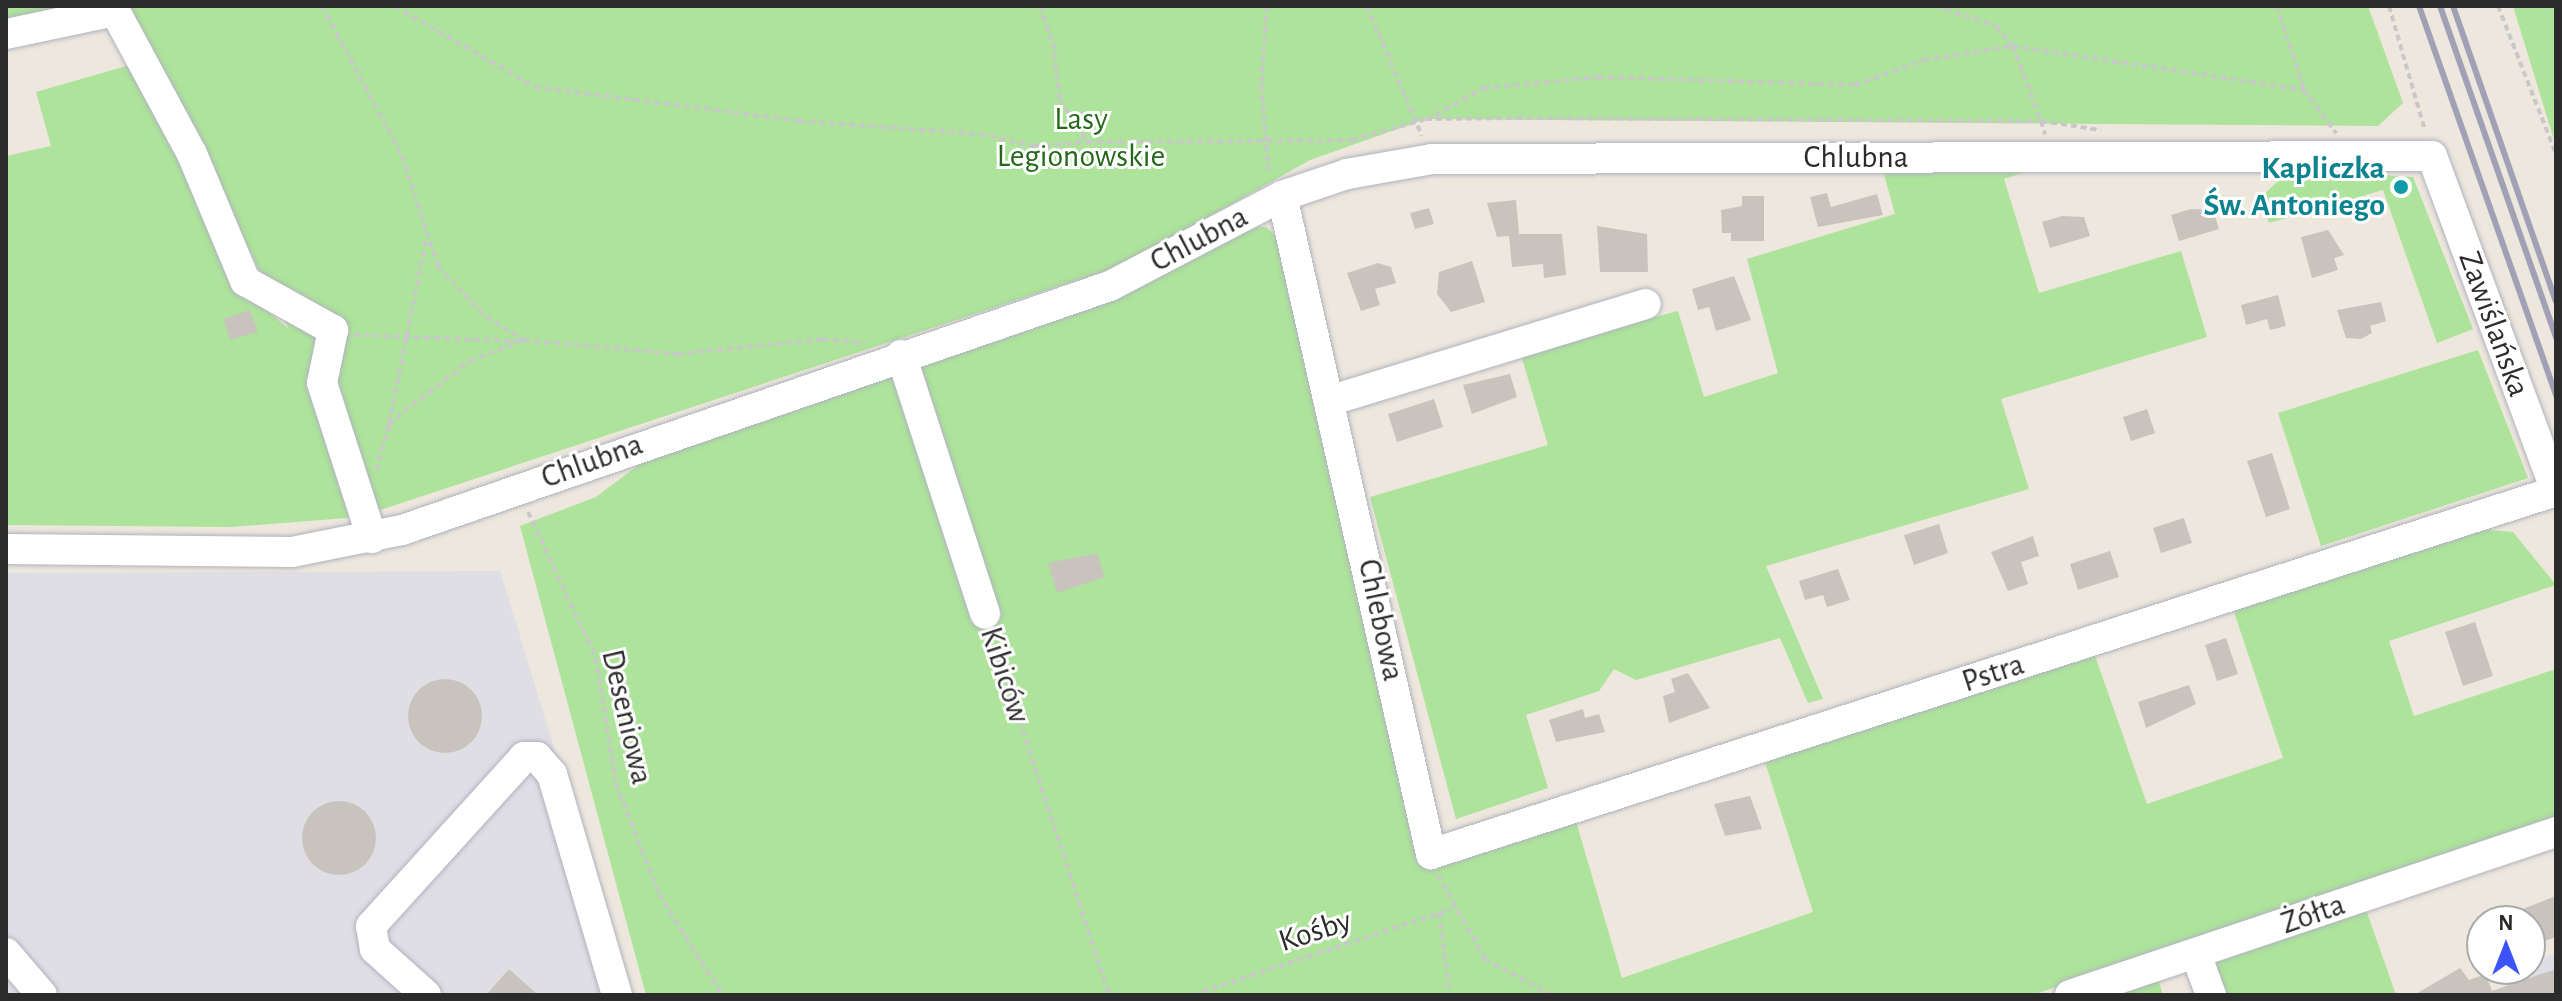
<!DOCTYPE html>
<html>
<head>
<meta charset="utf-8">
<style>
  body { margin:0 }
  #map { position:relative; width:2562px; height:1001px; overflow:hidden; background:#ede7dd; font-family:"Alegreya Sans",sans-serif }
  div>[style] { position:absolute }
  .industrial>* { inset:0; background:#e0dee5 }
  .green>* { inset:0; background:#ade39a }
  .building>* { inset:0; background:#c8c4bd }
  .round { border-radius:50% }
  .path>* { height:4px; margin-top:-2px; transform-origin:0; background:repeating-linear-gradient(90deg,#c8c8c8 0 6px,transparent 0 10px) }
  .roads { filter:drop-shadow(0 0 2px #b1b2bf) drop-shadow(0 0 2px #b1b2bf) }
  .minor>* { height:30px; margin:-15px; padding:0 15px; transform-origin:15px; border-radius:15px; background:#fff }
  .rail>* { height:6px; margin:-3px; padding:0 3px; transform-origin:3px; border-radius:3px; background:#a0a1b5 }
  .dots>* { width:22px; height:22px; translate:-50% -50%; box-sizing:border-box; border:4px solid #fff; border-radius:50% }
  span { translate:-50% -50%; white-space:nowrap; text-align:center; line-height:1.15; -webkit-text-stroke:6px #fff; paint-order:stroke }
  .park-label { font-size:32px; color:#25681a }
  .street-label { font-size:32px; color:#2b2b2b }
  .culture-label { font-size:32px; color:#0d838f; font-weight:700 }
  .right { translate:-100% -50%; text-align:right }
  .frame { position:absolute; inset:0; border:8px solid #2b2b2b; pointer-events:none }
  .north { position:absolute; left:2466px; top:905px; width:80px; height:80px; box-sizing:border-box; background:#fff; border:2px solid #aaa; border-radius:50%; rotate:0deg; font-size:22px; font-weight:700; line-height:32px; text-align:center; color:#2b2b2b }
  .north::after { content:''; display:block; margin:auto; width:28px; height:36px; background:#3d53fa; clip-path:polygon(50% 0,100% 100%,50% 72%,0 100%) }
</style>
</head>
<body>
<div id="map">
  <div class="industrial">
    <div style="clip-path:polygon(500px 571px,630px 995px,6px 995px,6px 573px)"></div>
    <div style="clip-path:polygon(2556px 953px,2556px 995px,2509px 995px,2501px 972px,2530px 969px,2530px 962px)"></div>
  </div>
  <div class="green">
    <div style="clip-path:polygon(6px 6px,89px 6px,6px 26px)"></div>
    <div style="clip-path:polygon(126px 6px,2368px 6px,2403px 103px,2378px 126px,1426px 119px,1310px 160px,1123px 265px,359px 517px,231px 527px,6px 525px,6px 156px,51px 146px,36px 92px,137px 63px,250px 297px,289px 329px)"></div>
    <div style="clip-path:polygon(2513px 6px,2556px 6px,2556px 143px,2555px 143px)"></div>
    <div style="clip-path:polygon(1882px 167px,2040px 167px,2004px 179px,2039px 293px,2181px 251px,2207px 337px,2001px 399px,2029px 489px,1766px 566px,1823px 699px,1808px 703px,1780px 638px,1636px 680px,1614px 669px,1599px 691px,1526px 715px,1548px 788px,1456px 819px,1370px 497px,1548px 445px,1520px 352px,1678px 311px,1704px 397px,1778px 373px,1747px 259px,1895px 214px)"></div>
    <div style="clip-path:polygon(2291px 169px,2413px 177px,2473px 329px,2437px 343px,2383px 190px,2269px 223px,2261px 197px)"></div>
    <div style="clip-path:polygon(1253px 227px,1266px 227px,1280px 240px,1418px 865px,1575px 818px,1622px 978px,1813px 912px,1763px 756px,2093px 650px,2147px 804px,2283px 758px,2232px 606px,2476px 529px,2513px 532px,2556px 585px,2389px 641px,2414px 716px,2556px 669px,2556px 821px,2032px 995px,646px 995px,520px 526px,596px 497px,661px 448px)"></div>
    <div style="clip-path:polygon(2478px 350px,2528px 478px,2321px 546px,2278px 413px)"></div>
    <div style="clip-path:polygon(2365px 907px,2396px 995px,2222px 995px,2209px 959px)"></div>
    <div style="clip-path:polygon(2157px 976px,2163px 995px,2101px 995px)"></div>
  </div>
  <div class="building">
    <div style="clip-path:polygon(1827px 193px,1831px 207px,1877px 194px,1883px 215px,1818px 227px,1810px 197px)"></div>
    <div style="clip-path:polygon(1742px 196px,1764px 196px,1764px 241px,1731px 241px,1731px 233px,1722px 233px,1721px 210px,1742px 206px)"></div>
    <div style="clip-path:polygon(1516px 200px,1519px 234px,1562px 234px,1566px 275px,1544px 278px,1543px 264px,1512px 267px,1509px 236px,1497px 237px,1487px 203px)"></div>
    <div style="clip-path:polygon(1429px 208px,1434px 224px,1415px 229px,1410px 213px)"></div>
    <div style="clip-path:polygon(2191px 209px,2213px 210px,2219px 229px,2179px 241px,2171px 215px)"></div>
    <div style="clip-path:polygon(2062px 216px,2084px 217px,2090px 236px,2050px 248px,2042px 222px)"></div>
    <div style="clip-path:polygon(1597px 226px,1647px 234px,1648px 272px,1600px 272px)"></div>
    <div style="clip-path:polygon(2328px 230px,2344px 255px,2334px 258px,2338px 270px,2312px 278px,2301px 237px)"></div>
    <div style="clip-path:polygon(1472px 261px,1485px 302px,1451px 312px,1437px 294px,1439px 272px)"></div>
    <div style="clip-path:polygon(1378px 263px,1391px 267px,1396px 283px,1375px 289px,1380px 305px,1361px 311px,1347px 273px)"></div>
    <div style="clip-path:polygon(1734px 276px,1751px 320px,1716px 331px,1709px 307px,1698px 310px,1692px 289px)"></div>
    <div style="clip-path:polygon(2278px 295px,2286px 326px,2270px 330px,2267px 319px,2246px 325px,2241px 305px)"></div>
    <div style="clip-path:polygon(2381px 302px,2386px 321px,2370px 326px,2372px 333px,2361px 339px,2346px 338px,2337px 310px)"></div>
    <div style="clip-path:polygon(250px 310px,258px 332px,230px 340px,223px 319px)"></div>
    <div style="clip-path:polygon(1510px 374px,1517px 397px,1472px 414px,1463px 385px)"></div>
    <div style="clip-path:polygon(1434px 399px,1443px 427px,1397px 442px,1388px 414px)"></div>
    <div style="clip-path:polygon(2147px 409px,2155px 433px,2131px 441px,2123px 417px)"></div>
    <div style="clip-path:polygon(2272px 453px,2290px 509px,2266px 517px,2247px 461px)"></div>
    <div style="clip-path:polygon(2184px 518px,2192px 543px,2161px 553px,2153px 528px)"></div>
    <div style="clip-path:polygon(1939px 524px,1948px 553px,1914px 565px,1904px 535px)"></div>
    <div style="clip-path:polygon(2033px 536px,2039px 556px,2021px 562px,2028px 584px,2008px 591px,1991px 552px)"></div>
    <div style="clip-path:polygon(2110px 551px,2119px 577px,2078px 590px,2070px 564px)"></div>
    <div style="clip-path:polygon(1097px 553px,1105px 577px,1057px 593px,1048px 563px)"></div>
    <div style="clip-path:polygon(1838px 569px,1850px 600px,1827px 607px,1823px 595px,1805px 600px,1799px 581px)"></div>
    <div style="clip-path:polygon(2475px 622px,2493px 676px,2463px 686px,2445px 632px)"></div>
    <div style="clip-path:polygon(2226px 638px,2238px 674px,2217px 681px,2205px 645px)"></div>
    <div style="clip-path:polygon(1688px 673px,1710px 708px,1669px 723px,1663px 696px,1675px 692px,1671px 679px)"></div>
    <div class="round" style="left:408px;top:679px;width:74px;height:74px"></div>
    <div style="clip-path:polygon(2189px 685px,2196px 704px,2146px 728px,2138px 702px)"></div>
    <div style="clip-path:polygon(1583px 709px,1585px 718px,1599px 714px,1605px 732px,1556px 742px,1549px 720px)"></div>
    <div style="clip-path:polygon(1750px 796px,1762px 829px,1725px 836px,1714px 804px)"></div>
    <div class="round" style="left:302px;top:801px;width:74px;height:74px"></div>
    <div style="clip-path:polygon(2556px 896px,2556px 937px,2530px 946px,2530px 921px,2492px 921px)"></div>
    <div style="clip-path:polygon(2460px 968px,2469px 980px,2486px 974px,2492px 991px,2556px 969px,2556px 995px,2414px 995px)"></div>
    <div style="clip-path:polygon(509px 969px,538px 995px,486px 995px)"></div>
  </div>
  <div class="path">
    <div style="left:322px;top:6px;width:170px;rotate:61.9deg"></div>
    <div style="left:402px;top:156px;width:116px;rotate:71.9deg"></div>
    <div style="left:438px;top:266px;width:70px;rotate:46.7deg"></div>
    <div style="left:486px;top:317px;width:44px;rotate:31.2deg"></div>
    <div style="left:395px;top:6px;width:162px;rotate:30.1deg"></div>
    <div style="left:535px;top:87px;width:266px;rotate:7.3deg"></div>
    <div style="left:799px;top:121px;width:181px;rotate:4.1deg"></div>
    <div style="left:980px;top:134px;width:56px;rotate:12.3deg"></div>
    <div style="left:1035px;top:146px;width:51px;rotate:-4.5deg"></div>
    <div style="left:1040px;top:6px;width:39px;rotate:71deg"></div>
    <div style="left:1053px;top:43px;width:57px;rotate:83deg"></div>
    <div style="left:1060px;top:100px;width:50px;rotate:57.3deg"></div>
    <div style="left:1087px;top:142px;width:265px;rotate:-0.4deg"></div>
    <div style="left:1352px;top:140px;width:77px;rotate:-15.8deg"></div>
    <div style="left:1426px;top:119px;width:91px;rotate:-0.6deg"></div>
    <div style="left:1517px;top:118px;width:524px;rotate:0.33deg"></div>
    <div style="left:2041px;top:121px;width:14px;rotate:73deg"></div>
    <div style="left:1267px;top:6px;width:79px;rotate:94.3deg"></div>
    <div style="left:1261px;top:85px;width:90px;rotate:84.9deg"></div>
    <div style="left:1367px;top:6px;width:141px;rotate:67.1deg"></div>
    <div style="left:1936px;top:6px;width:63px;rotate:18.4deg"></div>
    <div style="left:1996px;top:26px;width:26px;rotate:50deg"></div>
    <div style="left:2013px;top:46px;width:80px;rotate:69.5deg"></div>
    <div style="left:2041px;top:121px;width:60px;rotate:8.7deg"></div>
    <div style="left:2277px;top:6px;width:88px;rotate:72.2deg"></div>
    <div style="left:2389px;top:6px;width:130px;rotate:73.9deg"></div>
    <div style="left:2498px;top:6px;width:159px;rotate:68.6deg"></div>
    <div style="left:1427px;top:119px;width:65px;rotate:-28.5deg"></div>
    <div style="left:1484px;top:88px;width:115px;rotate:-5.5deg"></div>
    <div style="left:1598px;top:77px;width:257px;rotate:1.8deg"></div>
    <div style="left:1855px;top:85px;width:73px;rotate:-19.9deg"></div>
    <div style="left:1924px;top:60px;width:90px;rotate:-8.9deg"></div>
    <div style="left:2013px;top:46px;width:294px;rotate:8.6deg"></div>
    <div style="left:2304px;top:90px;width:54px;rotate:53.3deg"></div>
    <div style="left:2556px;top:246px;width:13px;rotate:90deg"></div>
    <div style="left:354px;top:335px;width:163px;rotate:2.1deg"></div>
    <div style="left:389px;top:423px;width:187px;rotate:-78.6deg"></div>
    <div style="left:376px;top:470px;width:47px;rotate:-73.9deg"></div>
    <div style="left:389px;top:425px;width:21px;rotate:-43deg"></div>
    <div style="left:404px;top:411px;width:83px;rotate:-37.1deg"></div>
    <div style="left:470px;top:361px;width:58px;rotate:-21.3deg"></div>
    <div style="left:524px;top:340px;width:154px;rotate:5.2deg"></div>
    <div style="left:677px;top:354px;width:147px;rotate:-5.9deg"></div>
    <div style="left:823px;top:339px;width:42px;rotate:5.4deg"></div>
    <div style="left:528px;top:512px;width:161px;rotate:65deg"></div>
    <div style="left:596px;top:658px;width:128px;rotate:81deg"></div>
    <div style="left:616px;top:784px;width:118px;rotate:68.6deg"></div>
    <div style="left:659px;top:894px;width:119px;rotate:58deg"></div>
    <div style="left:992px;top:635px;width:379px;rotate:72deg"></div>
    <div style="left:1438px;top:875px;width:96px;rotate:60.8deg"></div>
    <div style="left:1485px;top:959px;width:76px;rotate:28.2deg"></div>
    <div style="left:1439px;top:913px;width:83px;rotate:82.4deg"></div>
    <div style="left:1193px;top:995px;width:273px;rotate:-18.4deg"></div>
  </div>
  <div class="roads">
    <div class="minor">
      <div style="left:6px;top:34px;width:111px;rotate:-11.9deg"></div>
      <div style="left:115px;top:11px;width:162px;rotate:61.7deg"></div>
      <div style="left:192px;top:154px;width:138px;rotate:67.3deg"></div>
      <div style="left:245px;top:281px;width:101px;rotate:29.1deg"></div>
      <div style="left:333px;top:330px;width:54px;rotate:101.7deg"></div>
      <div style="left:322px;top:383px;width:163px;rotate:72.1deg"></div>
      <div style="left:1282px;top:196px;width:675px;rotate:77.24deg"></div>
      <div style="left:1431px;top:854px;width:1182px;rotate:-17.88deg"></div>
      <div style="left:901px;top:355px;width:272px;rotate:72deg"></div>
      <div style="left:1332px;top:400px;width:328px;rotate:-17deg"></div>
      <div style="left:6px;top:549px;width:286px;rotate:0.6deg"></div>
      <div style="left:292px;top:552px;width:112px;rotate:-11.3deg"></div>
      <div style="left:402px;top:530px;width:749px;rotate:-19.02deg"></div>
      <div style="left:1110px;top:286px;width:194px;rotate:-27.6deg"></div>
      <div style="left:1282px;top:196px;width:69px;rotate:-18.7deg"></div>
      <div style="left:1347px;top:174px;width:86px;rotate:-10deg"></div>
      <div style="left:1432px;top:159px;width:1000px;rotate:-0.17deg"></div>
      <div style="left:2432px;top:156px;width:358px;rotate:69.7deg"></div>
      <div style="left:6px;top:953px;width:55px;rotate:49.4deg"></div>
      <div style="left:2196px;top:954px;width:44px;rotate:69.9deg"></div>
      <div style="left:426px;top:995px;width:69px;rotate:-138deg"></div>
      <div style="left:375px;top:949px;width:23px;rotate:-100deg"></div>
      <div style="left:371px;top:926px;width:228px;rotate:-47.8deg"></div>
      <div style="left:524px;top:757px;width:13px"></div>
      <div style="left:537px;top:757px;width:23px;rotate:49deg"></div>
      <div style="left:552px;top:774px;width:230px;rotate:73.6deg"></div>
      <div style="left:2070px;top:995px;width:513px;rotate:-18.54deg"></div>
    </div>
  </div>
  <div class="rail">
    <div style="left:2419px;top:6px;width:413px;rotate:70.6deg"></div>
    <div style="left:2440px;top:6px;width:352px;rotate:70.7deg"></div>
    <div style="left:2453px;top:6px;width:312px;rotate:70.8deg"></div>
  </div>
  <div class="dots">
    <div style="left:2401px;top:187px;background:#0f9aa8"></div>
  </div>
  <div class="park-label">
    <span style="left:1081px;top:138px">Lasy<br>Legionowskie</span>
  </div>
  <div class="street-label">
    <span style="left:1856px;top:157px">Chlubna</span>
    <span style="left:1199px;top:239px;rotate:-28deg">Chlubna</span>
    <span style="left:2494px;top:324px;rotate:70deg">Zawiślańska</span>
    <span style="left:592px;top:461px;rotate:-20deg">Chlubna</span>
    <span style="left:1381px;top:620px;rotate:78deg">Chlebowa</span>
    <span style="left:1993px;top:673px;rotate:-18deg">Pstra</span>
    <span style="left:1005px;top:675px;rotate:72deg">Kibiców</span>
    <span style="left:627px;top:717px;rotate:77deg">Deseniowa</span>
    <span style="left:2313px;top:914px;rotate:-19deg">Żółta</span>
    <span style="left:1315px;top:931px;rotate:-18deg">Kośby</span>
  </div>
  <div class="culture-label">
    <span class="right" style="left:2385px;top:187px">Kapliczka<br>Św. Antoniego</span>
  </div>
  <div class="frame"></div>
  <div class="north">N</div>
</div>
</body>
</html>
